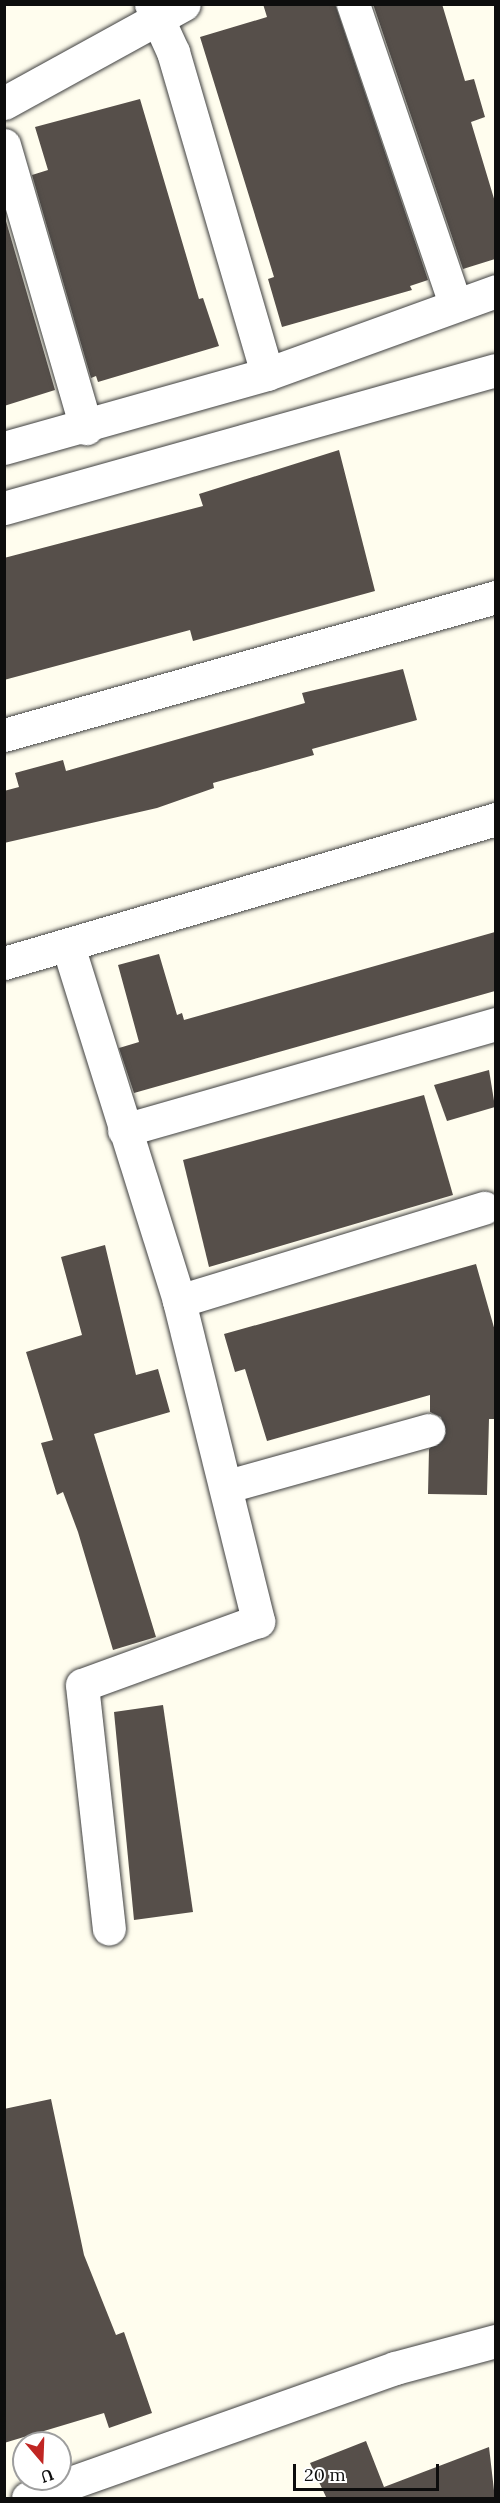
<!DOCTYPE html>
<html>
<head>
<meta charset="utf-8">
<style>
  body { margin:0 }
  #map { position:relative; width:500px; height:2503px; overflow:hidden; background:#fffdee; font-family:Lora,serif }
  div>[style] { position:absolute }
  .building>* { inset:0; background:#564f4a }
  .roads { filter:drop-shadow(0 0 2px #404040) drop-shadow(0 0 2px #404040) }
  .minor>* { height:33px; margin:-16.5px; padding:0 16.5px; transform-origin:16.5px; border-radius:16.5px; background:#fff }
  span { translate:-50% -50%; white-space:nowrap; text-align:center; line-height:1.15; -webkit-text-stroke:6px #fff; paint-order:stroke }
  .frame { position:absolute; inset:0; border:6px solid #0d0d0d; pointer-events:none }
  .north { position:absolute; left:12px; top:2431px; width:60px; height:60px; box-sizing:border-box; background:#fff; border:2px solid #9e9e9e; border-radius:50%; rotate:161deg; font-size:16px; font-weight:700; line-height:24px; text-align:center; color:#0d0d0d }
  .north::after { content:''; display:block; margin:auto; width:21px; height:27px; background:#c02623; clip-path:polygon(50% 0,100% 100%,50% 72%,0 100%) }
  .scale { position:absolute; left:293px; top:2464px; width:146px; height:27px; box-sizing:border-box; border:3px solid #0d0d0d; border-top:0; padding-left:8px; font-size:18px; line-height:21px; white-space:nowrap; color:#0d0d0d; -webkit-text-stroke:4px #fff; paint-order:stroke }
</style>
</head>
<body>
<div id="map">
  <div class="building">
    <div style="clip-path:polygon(263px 4px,335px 4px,428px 280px,410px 286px,412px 290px,282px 327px,268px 279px,274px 277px,200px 37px,267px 17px)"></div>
    <div style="clip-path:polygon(373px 4px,442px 4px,465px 81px,474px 79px,485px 117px,471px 122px,495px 202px,495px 259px,463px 269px)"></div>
    <div style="clip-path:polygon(140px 99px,199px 299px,203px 298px,219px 346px,98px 382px,96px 376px,91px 378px,32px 175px,48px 170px,35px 127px)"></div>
    <div style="clip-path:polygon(4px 214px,55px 390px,4px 406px)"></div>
    <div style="clip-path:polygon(339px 450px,375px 591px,193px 641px,190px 630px,4px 680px,4px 558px,203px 506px,199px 494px)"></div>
    <div style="clip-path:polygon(403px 669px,417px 720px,312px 749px,314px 755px,213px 783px,214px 788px,157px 808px,4px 843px,4px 791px,19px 787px,15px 773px,63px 760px,66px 771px,305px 703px,302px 693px)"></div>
    <div style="clip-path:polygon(495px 932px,495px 991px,134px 1093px,119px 1048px,139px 1042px,118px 965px,159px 954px,177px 1015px,182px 1013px,184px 1020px)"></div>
    <div style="clip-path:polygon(489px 1070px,495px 1107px,447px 1121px,434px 1085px)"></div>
    <div style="clip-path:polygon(424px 1095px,453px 1195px,209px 1267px,183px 1160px)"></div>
    <div style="clip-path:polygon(105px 1245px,136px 1375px,158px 1369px,170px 1412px,94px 1434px,156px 1637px,113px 1650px,78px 1532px,63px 1492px,57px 1495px,41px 1443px,53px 1440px,26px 1352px,82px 1335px,61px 1257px)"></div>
    <div style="clip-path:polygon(476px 1264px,495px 1331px,495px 1419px,489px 1419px,487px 1495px,428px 1494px,429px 1449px,446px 1434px,441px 1417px,430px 1412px,430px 1395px,267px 1441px,245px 1369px,235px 1372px,224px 1334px)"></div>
    <div style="clip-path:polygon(163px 1705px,193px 1912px,134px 1920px,114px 1712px)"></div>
    <div style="clip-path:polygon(51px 2099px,84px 2255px,116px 2335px,124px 2332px,152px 2413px,109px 2428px,104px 2413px,4px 2443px,4px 2109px)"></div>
    <div style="clip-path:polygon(366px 2441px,384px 2487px,489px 2447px,495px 2499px,327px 2499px,310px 2463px)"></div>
  </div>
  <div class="roads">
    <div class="minor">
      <div style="left:151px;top:4px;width:53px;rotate:65.4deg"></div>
      <div style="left:173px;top:52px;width:335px;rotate:73.7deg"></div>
      <div style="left:353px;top:4px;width:316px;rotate:71.2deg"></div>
      <div style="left:4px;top:103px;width:205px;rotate:-28.8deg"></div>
      <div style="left:4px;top:145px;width:295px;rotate:73.8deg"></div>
      <div style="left:4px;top:448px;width:273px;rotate:-15.7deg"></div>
      <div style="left:267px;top:374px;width:244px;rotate:-19.9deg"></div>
      <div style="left:4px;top:508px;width:511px;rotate:-15.67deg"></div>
      <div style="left:4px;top:735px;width:511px;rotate:-15.67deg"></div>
      <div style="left:68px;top:946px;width:372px;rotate:72.6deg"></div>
      <div style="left:179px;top:1301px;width:330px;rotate:76.1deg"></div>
      <div style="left:258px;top:1621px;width:187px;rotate:160deg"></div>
      <div style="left:82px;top:1685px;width:245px;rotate:83.7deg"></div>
      <div style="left:4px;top:963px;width:513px;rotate:-16.31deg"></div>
      <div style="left:124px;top:1130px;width:387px;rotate:-15.9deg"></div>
      <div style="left:179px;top:1301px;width:319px;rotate:-17deg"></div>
      <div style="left:228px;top:1486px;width:208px;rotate:-15.6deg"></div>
      <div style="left:28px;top:2498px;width:389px;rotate:-19.5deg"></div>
      <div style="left:395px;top:2368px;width:105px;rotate:-15deg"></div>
    </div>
  </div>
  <div class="frame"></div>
  <div class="north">U</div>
  <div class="scale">20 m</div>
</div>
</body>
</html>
